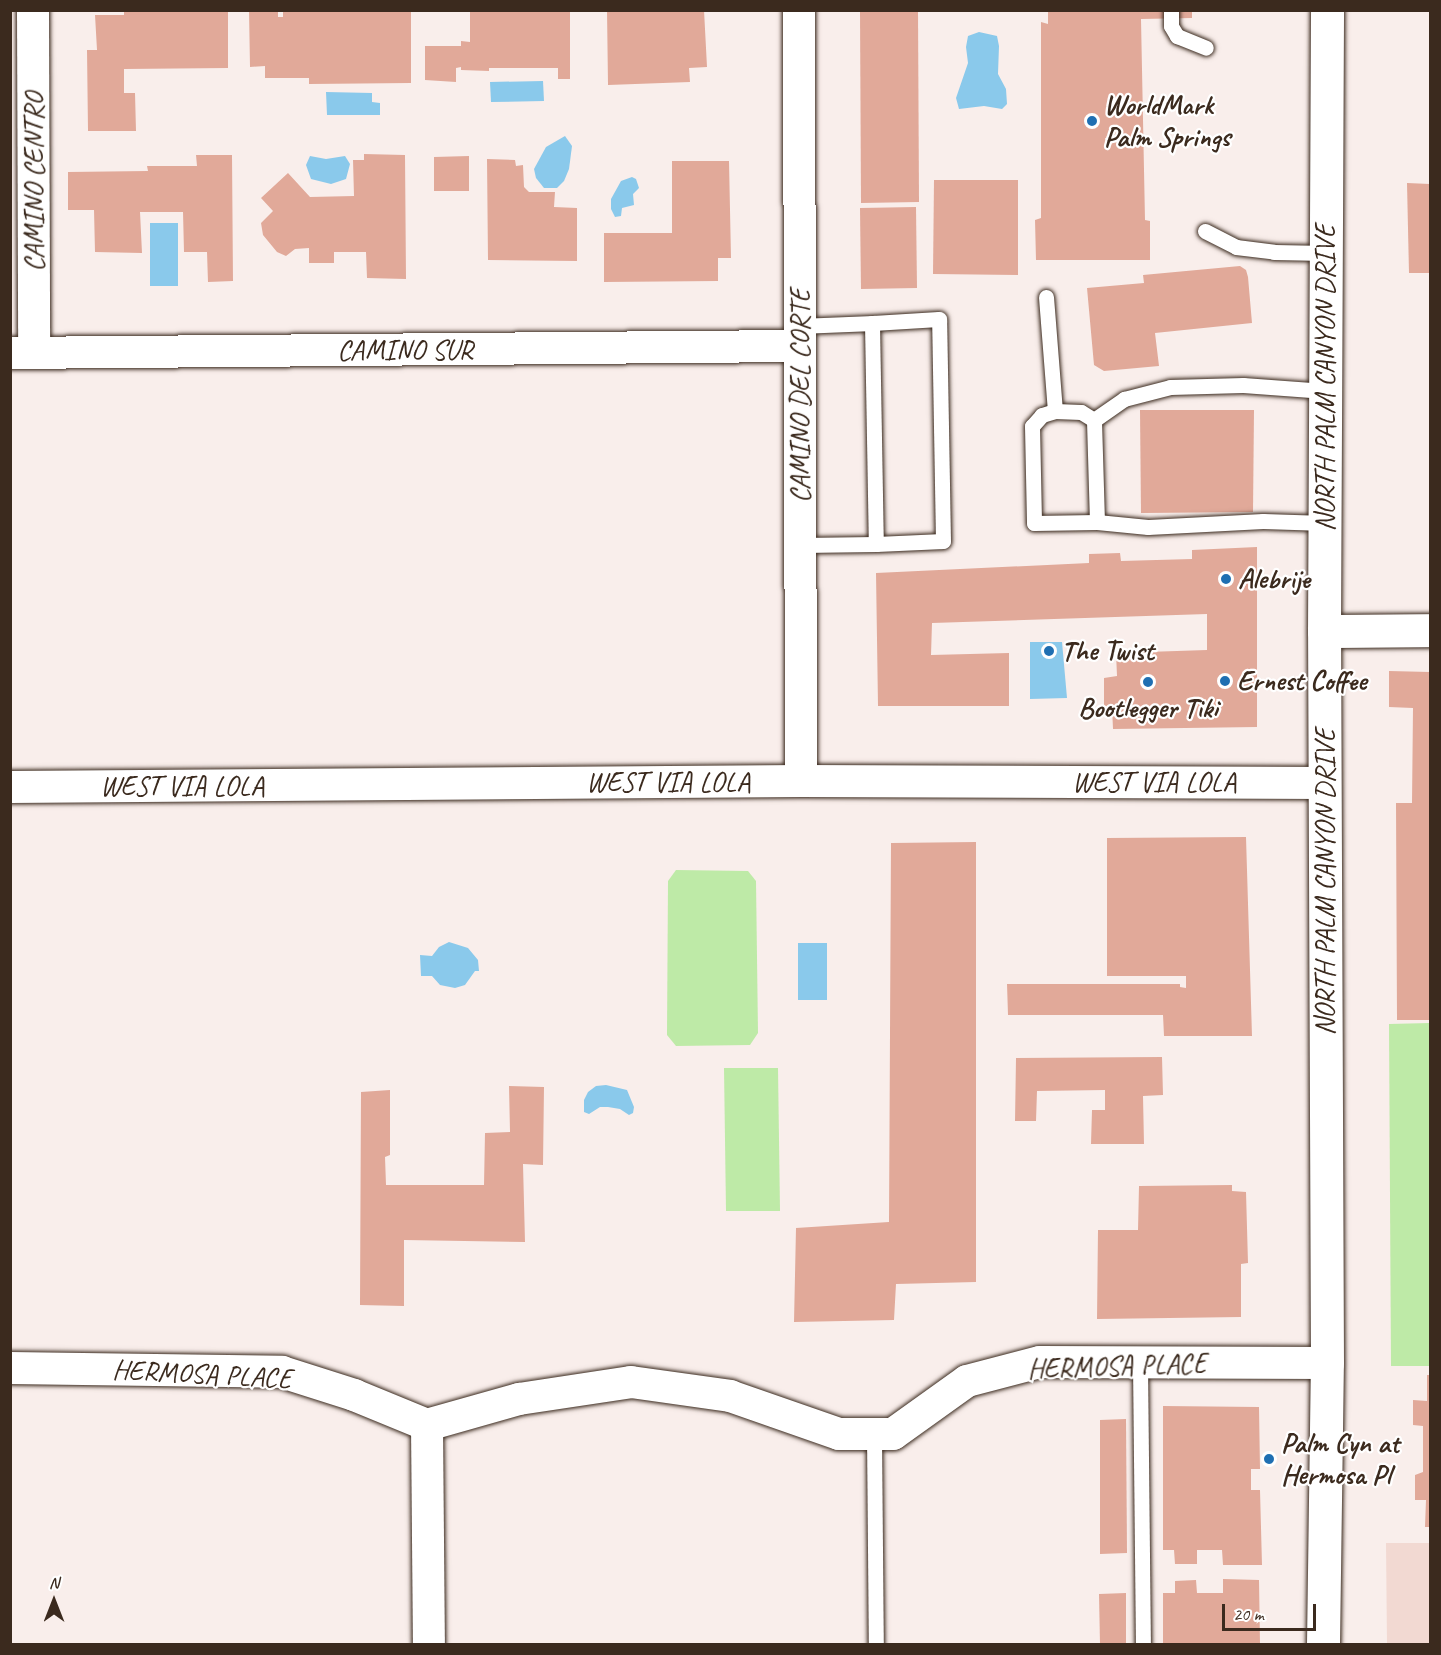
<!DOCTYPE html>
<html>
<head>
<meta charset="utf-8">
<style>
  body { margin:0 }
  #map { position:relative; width:1441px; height:1655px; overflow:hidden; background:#f9eeeb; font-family:Caveat,sans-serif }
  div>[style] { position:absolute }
  .built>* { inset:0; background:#f2d9d2 }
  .green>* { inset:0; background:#beeaa7 }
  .water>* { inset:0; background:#8ac9eb }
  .building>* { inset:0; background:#e1a999 }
  .roads { filter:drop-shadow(0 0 2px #3b2a1e) drop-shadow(0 0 2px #3b2a1e) }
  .lane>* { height:15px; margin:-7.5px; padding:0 7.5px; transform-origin:7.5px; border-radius:7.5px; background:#fff }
  .street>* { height:32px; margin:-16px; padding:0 16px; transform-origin:16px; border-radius:16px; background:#fff }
  .secondary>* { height:33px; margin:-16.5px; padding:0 16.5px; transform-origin:16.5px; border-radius:16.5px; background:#fff }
  .primary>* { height:33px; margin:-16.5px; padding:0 16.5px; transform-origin:16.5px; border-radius:16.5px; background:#fff }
  .dots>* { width:16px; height:16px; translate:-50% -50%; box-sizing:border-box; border:3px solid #fff; border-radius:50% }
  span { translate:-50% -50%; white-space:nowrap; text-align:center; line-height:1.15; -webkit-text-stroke:4.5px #fff; paint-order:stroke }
  .poi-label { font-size:28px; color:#3b2a1e; font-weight:700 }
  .left { translate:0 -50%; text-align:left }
  .street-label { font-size:28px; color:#3b2a1e }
  .frame { position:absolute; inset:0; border:12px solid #3b2a1e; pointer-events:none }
  .north { position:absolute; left:24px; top:1571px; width:60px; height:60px; -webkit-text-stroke:4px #fff; paint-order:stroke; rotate:0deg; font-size:16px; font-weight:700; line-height:24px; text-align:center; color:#3b2a1e }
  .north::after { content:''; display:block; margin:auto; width:21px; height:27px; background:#3b2a1e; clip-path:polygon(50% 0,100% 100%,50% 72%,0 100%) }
  .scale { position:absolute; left:1222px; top:1604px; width:94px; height:27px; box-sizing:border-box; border:3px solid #3b2a1e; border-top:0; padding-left:8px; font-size:18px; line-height:21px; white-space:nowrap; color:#3b2a1e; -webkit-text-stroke:4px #fff; paint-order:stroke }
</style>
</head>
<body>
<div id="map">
  <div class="built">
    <div style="clip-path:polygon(1386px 1543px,1430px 1543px,1430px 1644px,1387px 1644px)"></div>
  </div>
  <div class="green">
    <div style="clip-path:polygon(676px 870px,748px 871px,756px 881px,758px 1033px,750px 1045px,676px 1046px,667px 1035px,668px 881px)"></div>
    <div style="clip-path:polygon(1430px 1023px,1430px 1366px,1391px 1366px,1389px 1024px)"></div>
    <div style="clip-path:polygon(724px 1068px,778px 1068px,780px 1211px,726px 1211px)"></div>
  </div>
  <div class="water">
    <div style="clip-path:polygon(979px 32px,997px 36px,999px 46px,998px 74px,1006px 89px,1007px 104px,1002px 109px,984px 106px,959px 109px,956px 98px,968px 63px,966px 47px,968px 36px)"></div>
    <div style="clip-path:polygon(543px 81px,544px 101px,491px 102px,490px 82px)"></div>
    <div style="clip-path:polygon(326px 92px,372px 93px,372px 102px,380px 103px,380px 115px,327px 115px)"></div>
    <div style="clip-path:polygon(565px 136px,572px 146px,569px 169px,564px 181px,557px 188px,544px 188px,536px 178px,534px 169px,546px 147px)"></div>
    <div style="clip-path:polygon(310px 156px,326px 159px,345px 156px,350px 164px,346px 179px,331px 184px,311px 179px,306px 165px)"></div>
    <div style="clip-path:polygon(632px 177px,636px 179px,639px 188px,633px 194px,634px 205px,622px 208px,621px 216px,615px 217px,611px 209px,611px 199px,621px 181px)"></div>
    <div style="clip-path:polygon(150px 223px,178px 223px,178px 286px,150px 286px)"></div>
    <div style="clip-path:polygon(1030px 642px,1062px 642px,1067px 698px,1030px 699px)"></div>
    <div style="clip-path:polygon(449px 942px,468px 948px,478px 960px,479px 971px,475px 971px,465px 985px,455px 988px,440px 985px,432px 976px,421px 976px,420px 955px,432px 956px,439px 947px)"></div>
    <div style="clip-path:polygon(798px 943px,827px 943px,827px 1000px,798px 1000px)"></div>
    <div style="clip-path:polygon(606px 1085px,627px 1090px,634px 1107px,633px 1113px,629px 1115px,620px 1109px,608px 1107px,600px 1107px,589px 1114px,584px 1112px,584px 1100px,588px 1092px,596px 1086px)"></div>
  </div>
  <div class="building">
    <div style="clip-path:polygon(124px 10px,228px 10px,228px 68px,124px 69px,124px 93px,135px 93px,136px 131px,88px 131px,87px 50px,97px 50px,95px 15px,124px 15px)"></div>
    <div style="clip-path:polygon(249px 10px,278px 10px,278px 17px,283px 17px,283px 10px,411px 10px,411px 83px,309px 84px,309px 78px,265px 78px,265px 66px,250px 67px)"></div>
    <div style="clip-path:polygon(470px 10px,570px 10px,570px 79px,558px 79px,558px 68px,489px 68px,489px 71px,461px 70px,461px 67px,456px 68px,456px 82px,425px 80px,425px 46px,461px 46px,461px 41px,470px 42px)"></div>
    <div style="clip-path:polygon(607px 10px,704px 10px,707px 67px,689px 68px,690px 82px,608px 85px)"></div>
    <div style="clip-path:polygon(860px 10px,918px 10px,919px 202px,861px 203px)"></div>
    <div style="clip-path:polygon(1048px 10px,1192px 10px,1192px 18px,1141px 19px,1145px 220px,1150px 221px,1150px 260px,1036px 260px,1035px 220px,1041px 218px,1041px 22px,1048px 24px)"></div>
    <div style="clip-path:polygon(364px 154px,405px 155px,406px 279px,367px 278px,366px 252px,334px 252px,334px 263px,309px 263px,309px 248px,295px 249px,286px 256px,277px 252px,263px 235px,261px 223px,273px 211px,261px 198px,288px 173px,310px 197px,354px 196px,353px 160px,364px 160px)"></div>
    <div style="clip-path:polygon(196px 155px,232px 155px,233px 281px,208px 282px,207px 252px,184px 252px,183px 212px,140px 212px,142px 253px,95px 252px,94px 210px,68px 210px,68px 172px,148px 171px,147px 166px,197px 166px)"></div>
    <div style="clip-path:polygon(469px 156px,469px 191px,434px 191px,434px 157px)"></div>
    <div style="clip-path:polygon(487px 159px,515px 160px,516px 166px,523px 165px,524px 187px,529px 192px,555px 192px,554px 207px,577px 208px,577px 261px,488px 260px)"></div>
    <div style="clip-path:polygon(672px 161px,729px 161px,731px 258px,718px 258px,718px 281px,604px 282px,604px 233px,672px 233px)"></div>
    <div style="clip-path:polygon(934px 180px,1018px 180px,1018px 275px,933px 274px)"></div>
    <div style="clip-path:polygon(1407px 183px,1430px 184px,1430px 273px,1409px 273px)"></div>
    <div style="clip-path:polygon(916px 207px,917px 288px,861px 289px,860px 208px)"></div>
    <div style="clip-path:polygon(1240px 266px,1246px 270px,1248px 277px,1252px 323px,1155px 333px,1159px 366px,1104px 371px,1094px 365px,1087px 288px,1144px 283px,1143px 275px)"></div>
    <div style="clip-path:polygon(1140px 410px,1254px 410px,1253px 512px,1141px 513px)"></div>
    <div style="clip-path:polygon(1257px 547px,1257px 727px,1113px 729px,1112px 707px,1104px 707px,1104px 678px,1117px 676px,1116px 653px,1207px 650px,1207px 614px,932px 623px,931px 655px,1009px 653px,1009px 706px,878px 706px,876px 573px,1089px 563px,1089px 554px,1120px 553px,1121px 561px,1192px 559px,1192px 550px)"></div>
    <div style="clip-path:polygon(1389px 671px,1430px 672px,1430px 1020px,1397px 1020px,1396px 803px,1412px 803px,1413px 708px,1389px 707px)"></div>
    <div style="clip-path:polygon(1246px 837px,1252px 1036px,1164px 1036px,1163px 1015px,1008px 1015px,1007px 984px,1180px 984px,1180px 987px,1186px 988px,1186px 976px,1107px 976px,1107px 838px)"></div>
    <div style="clip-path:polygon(976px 842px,976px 1282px,896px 1284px,894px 1320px,794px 1322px,796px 1228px,889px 1222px,891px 843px)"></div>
    <div style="clip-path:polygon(1162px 1057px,1163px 1095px,1143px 1096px,1144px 1144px,1091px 1144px,1092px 1110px,1105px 1110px,1105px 1090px,1037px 1091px,1036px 1121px,1015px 1121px,1016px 1058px)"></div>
    <div style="clip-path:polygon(509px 1086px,544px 1087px,543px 1165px,523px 1164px,525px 1242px,404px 1240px,404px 1306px,360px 1305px,361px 1092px,390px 1090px,390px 1155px,385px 1157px,386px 1185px,484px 1185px,485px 1133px,510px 1132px)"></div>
    <div style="clip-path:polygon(1232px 1185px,1232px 1191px,1246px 1192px,1248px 1263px,1241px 1264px,1241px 1317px,1097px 1319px,1098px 1230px,1138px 1230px,1139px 1186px)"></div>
    <div style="clip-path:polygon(1427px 1375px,1430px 1375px,1430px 1527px,1425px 1527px,1426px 1500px,1415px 1500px,1415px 1475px,1423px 1472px,1423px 1426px,1413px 1425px,1413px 1400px,1427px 1401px)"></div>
    <div style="clip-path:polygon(1163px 1406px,1259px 1407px,1260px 1469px,1251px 1469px,1251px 1490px,1260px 1490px,1262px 1565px,1223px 1565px,1222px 1550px,1197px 1550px,1197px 1564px,1175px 1564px,1174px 1550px,1163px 1550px)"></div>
    <div style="clip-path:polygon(1126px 1419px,1127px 1553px,1100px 1554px,1100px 1420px)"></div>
    <div style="clip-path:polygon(1223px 1579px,1259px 1580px,1260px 1644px,1163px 1644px,1163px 1593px,1175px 1593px,1175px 1581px,1196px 1580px,1197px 1593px,1223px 1593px)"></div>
    <div style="clip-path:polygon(1126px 1593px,1126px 1644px,1100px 1644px,1099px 1594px)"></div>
  </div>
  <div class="roads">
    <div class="lane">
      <div style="left:1171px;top:10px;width:16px;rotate:90deg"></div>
      <div style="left:1171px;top:26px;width:12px;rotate:59deg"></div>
      <div style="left:1177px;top:36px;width:31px;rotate:22deg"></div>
      <div style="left:1205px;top:231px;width:35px;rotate:27deg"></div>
      <div style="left:1236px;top:247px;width:38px;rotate:7deg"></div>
      <div style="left:1274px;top:252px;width:52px;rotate:1.1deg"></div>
      <div style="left:1046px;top:297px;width:114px;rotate:85.5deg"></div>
      <div style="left:1055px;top:411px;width:14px;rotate:163deg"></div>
      <div style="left:1042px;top:415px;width:15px;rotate:132deg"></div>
      <div style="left:1032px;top:426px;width:97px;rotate:88.8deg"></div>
      <div style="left:1034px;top:523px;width:63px;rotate:-0.9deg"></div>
      <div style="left:1097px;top:522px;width:102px;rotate:-91.7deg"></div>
      <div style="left:1094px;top:420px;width:15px;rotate:-148deg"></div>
      <div style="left:1081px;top:412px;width:26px;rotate:-178deg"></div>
      <div style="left:800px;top:326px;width:72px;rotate:-2.4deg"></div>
      <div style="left:1094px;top:420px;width:37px;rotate:-35deg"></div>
      <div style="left:1124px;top:399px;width:48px;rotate:-14.6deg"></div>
      <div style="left:1170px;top:387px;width:73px;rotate:-1.6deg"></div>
      <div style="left:1243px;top:385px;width:82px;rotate:4.2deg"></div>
      <div style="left:1097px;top:522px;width:51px;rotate:5.6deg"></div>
      <div style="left:1148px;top:527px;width:115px;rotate:-3deg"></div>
      <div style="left:1263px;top:521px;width:62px;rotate:1.8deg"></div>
      <div style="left:801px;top:545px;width:75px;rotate:-0.8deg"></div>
      <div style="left:876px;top:544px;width:67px;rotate:-2.6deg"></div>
      <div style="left:943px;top:541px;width:222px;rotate:-91deg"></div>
      <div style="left:939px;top:319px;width:67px;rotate:176.6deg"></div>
      <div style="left:872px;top:323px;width:221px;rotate:89deg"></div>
      <div style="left:1140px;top:1363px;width:281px;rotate:89.4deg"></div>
      <div style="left:874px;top:1434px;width:210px;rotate:89.5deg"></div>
    </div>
    <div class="street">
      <div style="left:33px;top:10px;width:343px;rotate:89.8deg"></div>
      <div style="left:799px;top:10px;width:771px;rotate:89.85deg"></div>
      <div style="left:10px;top:353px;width:790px;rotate:-0.51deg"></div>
      <div style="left:10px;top:787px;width:791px;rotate:-0.43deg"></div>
      <div style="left:801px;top:781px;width:524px;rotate:0.22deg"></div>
      <div style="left:10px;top:1368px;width:272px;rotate:0.8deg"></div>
      <div style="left:282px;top:1372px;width:76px;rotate:17.7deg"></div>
      <div style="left:354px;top:1395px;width:79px;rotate:22.3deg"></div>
      <div style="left:427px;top:1425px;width:96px;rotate:-15.8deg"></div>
      <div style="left:519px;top:1399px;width:113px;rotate:-8.6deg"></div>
      <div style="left:631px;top:1382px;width:100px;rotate:8deg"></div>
      <div style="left:730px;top:1396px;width:115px;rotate:19.2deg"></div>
      <div style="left:839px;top:1434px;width:54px"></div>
      <div style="left:893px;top:1434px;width:91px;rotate:-35.6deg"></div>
      <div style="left:967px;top:1381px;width:75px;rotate:-14.6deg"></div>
      <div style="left:1040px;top:1362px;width:287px;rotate:0.2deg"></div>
      <div style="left:427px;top:1425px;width:219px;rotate:89.5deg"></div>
    </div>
    <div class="secondary">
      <div style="left:1324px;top:631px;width:106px;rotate:-0.5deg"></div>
    </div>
    <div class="primary">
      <div style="left:1323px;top:1644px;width:281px;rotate:-89.2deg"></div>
      <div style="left:1327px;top:1363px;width:732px;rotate:-90.23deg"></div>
      <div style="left:1324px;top:631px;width:621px;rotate:-89.72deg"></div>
    </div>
  </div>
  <div class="dots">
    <div style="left:1092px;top:121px;background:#1f6fb2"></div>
    <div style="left:1226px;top:579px;background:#1f6fb2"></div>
    <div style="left:1049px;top:651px;background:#1f6fb2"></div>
    <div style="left:1225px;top:681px;background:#1f6fb2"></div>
    <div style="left:1148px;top:682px;background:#1f6fb2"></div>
    <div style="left:1269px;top:1459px;background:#1f6fb2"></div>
  </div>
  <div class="poi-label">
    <span class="left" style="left:1104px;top:121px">WorldMark<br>Palm Springs</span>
    <span class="left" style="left:1238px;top:579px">Alebrije</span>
    <span class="left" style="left:1061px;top:651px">The Twist</span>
    <span class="left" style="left:1237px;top:681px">Ernest Coffee</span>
    <span style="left:1148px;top:708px">Bootlegger Tiki</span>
    <span class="left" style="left:1281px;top:1459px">Palm Cyn at<br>Hermosa Pl</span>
  </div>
  <div class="street-label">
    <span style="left:34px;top:182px;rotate:-90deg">CAMINO CENTRO</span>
    <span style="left:405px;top:350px">CAMINO SUR</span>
    <span style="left:1325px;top:378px;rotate:-90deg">NORTH PALM CANYON DRIVE</span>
    <span style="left:800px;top:396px;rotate:-90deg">CAMINO DEL CORTE</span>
    <span style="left:668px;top:782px">WEST VIA LOLA</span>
    <span style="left:1154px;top:782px">WEST VIA LOLA</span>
    <span style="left:182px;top:786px">WEST VIA LOLA</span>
    <span style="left:1325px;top:882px;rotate:-90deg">NORTH PALM CANYON DRIVE</span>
    <span style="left:1117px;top:1366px;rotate:-2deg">HERMOSA PLACE</span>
    <span style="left:202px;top:1374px;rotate:3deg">HERMOSA PLACE</span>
  </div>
  <div class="frame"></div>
  <div class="north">N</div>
  <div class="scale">20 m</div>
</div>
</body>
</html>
